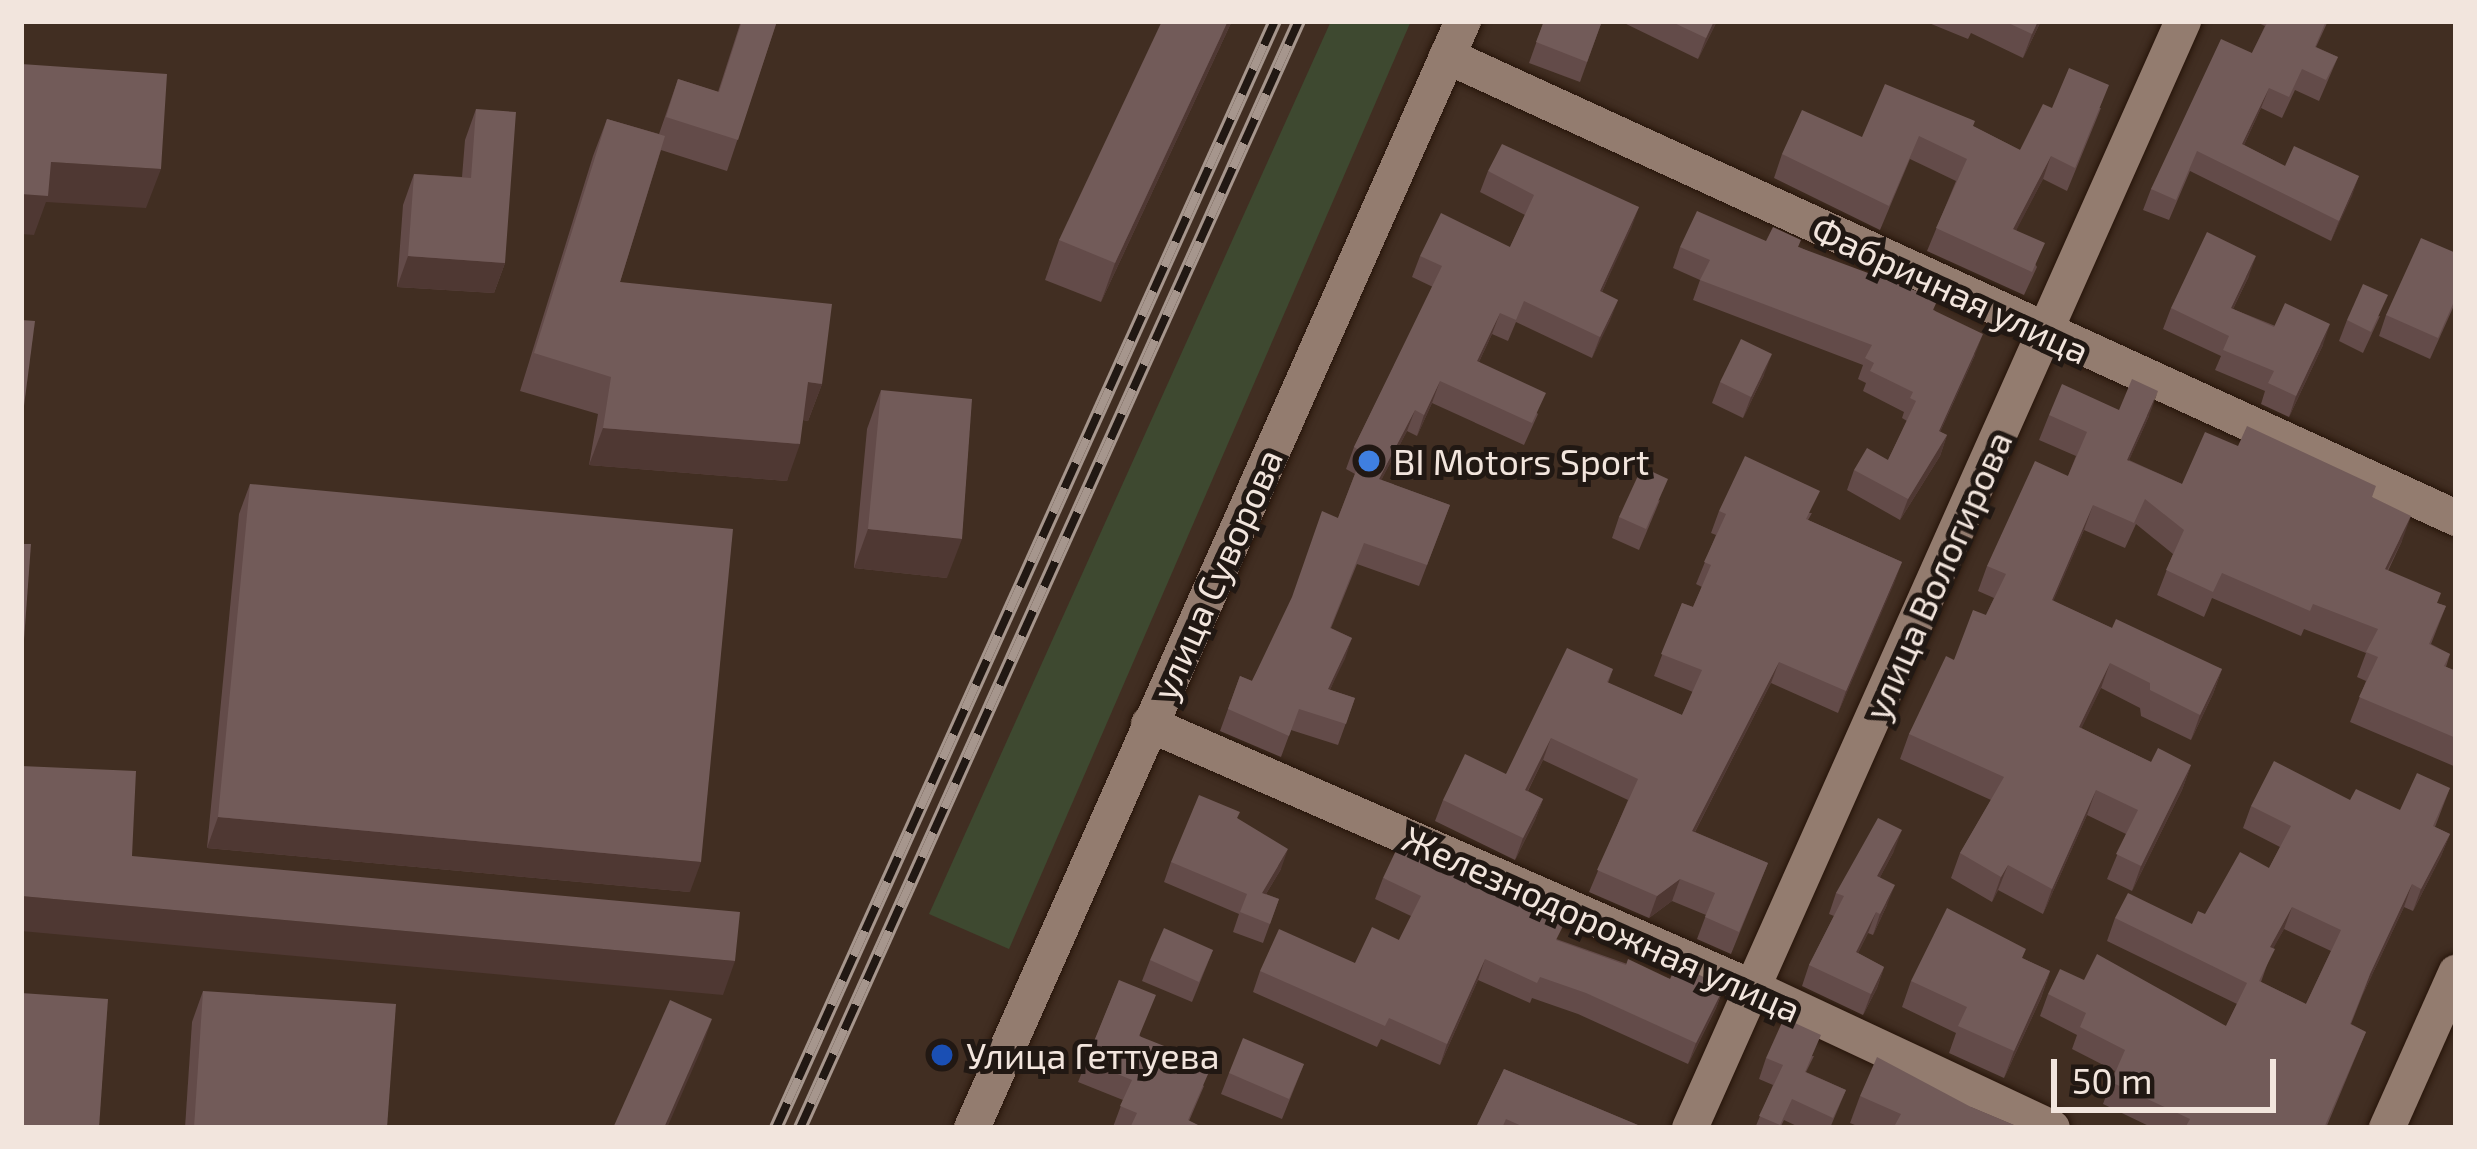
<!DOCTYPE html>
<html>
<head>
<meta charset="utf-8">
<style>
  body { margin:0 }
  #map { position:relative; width:2477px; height:1149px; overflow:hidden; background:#412e22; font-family:"Exo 2",sans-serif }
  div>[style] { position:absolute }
  .green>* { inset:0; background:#3e4930 }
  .roads { filter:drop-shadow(0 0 3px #27150a) drop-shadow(0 0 3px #27150a) }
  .street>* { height:36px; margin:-18px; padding:0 18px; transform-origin:18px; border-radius:18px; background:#937c6f }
  .secondary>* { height:36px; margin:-18px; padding:0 18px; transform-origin:18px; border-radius:18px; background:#937c6f }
  .rail>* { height:14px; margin-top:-7px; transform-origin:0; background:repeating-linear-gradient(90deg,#211813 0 27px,#a6968d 0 54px); box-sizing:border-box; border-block:3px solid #a6968d }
  .wall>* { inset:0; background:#634b49 }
  .shaded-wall>* { inset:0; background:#4f3833 }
  .building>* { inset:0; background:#725b59 }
  .dots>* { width:33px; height:33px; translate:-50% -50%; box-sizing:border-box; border:6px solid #211813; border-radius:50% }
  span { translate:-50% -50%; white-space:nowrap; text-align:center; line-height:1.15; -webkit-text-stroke:10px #211813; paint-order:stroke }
  .street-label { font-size:36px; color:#f2e5dd }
  .poi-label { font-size:36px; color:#f2e5dd }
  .left { translate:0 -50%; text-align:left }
  .frame { position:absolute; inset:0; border:24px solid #f2e5dd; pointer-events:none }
  .scale { position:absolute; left:2051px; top:1059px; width:225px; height:54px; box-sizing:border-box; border:6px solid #f2e5dd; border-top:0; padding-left:15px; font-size:36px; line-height:42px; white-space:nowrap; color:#f2e5dd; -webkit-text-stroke:9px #211813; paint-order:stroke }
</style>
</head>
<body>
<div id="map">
  <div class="green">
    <div style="clip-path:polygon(1331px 21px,1411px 21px,1009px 949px,929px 914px)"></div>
  </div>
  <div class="roads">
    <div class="street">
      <div style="left:1447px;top:56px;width:1110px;rotate:24.6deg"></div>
      <div style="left:1149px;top:724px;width:659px;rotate:23.61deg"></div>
      <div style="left:1753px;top:988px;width:330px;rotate:25.1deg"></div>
      <div style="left:1690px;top:1128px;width:1212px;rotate:-65.99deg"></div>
      <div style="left:2387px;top:1128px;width:170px;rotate:-66deg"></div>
    </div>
    <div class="secondary">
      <div style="left:972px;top:1128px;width:1211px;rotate:-66.08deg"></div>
    </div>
  </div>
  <div class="rail">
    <div style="left:776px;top:1128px;width:1214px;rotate:-65.74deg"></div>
    <div style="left:800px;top:1128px;width:1214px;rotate:-65.74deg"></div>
  </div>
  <div class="wall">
    <div style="clip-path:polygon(741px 21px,777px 21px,727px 171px,661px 150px,620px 282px,822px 384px,808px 421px,803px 420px,787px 481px,589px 465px,598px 414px,520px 391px,593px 156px,607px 119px,659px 134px,678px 79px,718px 92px)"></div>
    <div style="clip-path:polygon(1232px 21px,1101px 302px,1045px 280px,1059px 240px)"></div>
    <div style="clip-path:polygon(1544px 21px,1602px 21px,1580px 82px,1529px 63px)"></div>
    <div style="clip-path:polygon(1620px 21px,1717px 21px,1698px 59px)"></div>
    <div style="clip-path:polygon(1924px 21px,2041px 21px,2023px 58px,1971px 33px,1968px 39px)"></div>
    <div style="clip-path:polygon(2254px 21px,2328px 21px,2316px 47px,2338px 57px,2319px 101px,2295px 90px,2282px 118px,2261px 108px,2244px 145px,2285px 166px,2359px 176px,2331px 241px,2190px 171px,2169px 220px,2143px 210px,2151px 189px,2252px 53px,2265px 26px)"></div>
    <div style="clip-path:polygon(2052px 108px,2101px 108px,2067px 191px,2043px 179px,2016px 230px,2037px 267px,2024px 295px,1927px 251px,1956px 181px,1910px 159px,1880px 230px,1774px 178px,1782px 154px,1862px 137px,1973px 126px,2020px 150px)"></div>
    <div style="clip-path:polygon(476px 109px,505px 263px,494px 293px,397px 287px,403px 205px,414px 174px,462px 177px,465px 140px)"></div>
    <div style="clip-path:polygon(1488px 171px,1639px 207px,1602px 292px,1618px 300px,1592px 358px,1516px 322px,1508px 341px,1492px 334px,1479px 362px,1538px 414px,1524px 445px,1432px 403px,1417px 436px,1407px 431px,1381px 480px,1450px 505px,1419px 586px,1357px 564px,1331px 628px,1352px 638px,1330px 690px,1355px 698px,1338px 745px,1291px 730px,1281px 757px,1220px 731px,1240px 676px,1252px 681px,1338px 518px,1355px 474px,1346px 469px,1354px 447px,1433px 287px,1412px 277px,1420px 256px,1510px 247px,1525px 215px,1480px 192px)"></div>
    <div style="clip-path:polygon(1766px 241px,1799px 247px,1934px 310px,1975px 355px,1940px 432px,1947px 435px,1940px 456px,1900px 520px,1847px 490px,1854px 470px,1888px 460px,1907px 421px,1902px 418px,1904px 412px,1863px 391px,1866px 383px,1858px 379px,1863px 365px,1693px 300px,1700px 280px,1673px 268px,1680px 247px)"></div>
    <div style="clip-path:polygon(2456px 253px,2456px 301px,2430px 359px,2379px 336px,2386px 315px)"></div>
    <div style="clip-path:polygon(2249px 276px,2233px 309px,2323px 345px,2289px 417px,2261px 404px,2265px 391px,2215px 370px,2221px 356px,2163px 329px,2171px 308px)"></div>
    <div style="clip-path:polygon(2380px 316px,2363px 353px,2339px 341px,2347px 320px)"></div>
    <div style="clip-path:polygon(1764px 375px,1743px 418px,1712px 403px,1720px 382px)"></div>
    <div style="clip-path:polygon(881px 390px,947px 578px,854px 568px,867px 429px)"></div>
    <div style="clip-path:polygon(2119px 410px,2149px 416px,2129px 460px,2182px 484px,2238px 446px,2372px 497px,2402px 541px,2388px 571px,2437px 603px,2446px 606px,2431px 644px,2450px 654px,2446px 667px,2456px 671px,2456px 767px,2350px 722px,2366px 681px,2357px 677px,2366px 653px,2304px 629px,2301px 636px,2212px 598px,2204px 617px,2157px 595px,2173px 554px,2136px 524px,2125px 548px,2084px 530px,2053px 601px,2112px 628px,2222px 669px,2213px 694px,2191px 740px,2141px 716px,2140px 708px,2101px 688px,2081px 728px,2151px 762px,2191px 765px,2182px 790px,2132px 891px,2107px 879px,2126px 834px,2087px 815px,2043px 914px,1998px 890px,1992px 902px,1951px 878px,1960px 853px,1991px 800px,1900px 759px,1909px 734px,1954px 660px,1986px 615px,1994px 598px,1978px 591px,1987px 566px,2068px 476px,2076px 456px,2039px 440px,2049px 415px)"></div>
    <div style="clip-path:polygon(250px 484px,690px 892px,207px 848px,239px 514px)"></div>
    <div style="clip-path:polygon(1660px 500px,1639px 550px,1612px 538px,1619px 517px)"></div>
    <div style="clip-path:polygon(1719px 511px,1812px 513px,1808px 520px,1902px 562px,1838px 713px,1771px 683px,1695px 832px,1768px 863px,1731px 954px,1697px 939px,1706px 915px,1672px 901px,1649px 918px,1589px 892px,1628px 800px,1543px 760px,1528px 791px,1543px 799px,1535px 820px,1515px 860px,1435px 821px,1443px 800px,1506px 774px,1613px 669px,1608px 683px,1682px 715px,1693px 692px,1654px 676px,1682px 603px,1693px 607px,1702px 587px,1696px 584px,1716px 535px,1711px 533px)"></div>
    <div style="clip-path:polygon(evenodd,2450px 788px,2435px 827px,2450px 834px,2441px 856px,2413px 911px,2404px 907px,2362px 996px,2351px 1024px,2366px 1032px,2326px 1128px,2153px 1128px,2103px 1104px,2115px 1071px,2072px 1049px,2077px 1035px,2040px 1016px,2048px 994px,2084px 980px,2226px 1026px,2237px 1004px,2107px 941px,2115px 918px,2192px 924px,2269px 868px,2280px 847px,2243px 828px,2251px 806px,2350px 800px,2400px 810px,2450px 788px,2284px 929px,2331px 951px,2306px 1004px,2261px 982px,2273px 948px,2284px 929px)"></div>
    <div style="clip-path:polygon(1237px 818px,1281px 869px,1266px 894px,1279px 899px,1263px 943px,1233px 932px,1239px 914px,1164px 882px,1171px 862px)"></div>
    <div style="clip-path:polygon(1894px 851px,1880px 877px,1887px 905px,1873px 935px,1868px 933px,1858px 953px,1884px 967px,1877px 988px,1863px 1015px,1802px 986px,1809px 965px,1834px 916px,1829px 914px,1836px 893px)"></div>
    <div style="clip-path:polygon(1383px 878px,1670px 979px,1724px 987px,1716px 1008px,1688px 1064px,1578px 1014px,1532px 998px,1530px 1003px,1478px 980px,1440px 1065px,1381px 1039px,1377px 1047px,1253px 992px,1260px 971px,1355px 963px,1399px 940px,1411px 916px,1375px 899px)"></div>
    <div style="clip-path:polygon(1213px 950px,1192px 1002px,1142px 981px,1150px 960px)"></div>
    <div style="clip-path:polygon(2022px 958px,2050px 971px,2041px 998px,2004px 1078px,1949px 1053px,1956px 1033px,1902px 1007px,1911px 981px)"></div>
    <div style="clip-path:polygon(1119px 980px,1140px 1036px,1204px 1086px,1189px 1121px,1204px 1128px,1116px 1128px,1113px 1127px,1123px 1100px,1078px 1082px)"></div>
    <div style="clip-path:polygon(203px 991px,387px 1128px,185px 1128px,192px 1022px)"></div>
    <div style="clip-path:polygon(1814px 1056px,1806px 1072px,1846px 1090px,1830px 1128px,1801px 1128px,1784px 1120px,1780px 1128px,1755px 1128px,1773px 1085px,1759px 1079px,1766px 1058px)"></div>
    <div style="clip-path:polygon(1304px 1064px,1282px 1119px,1221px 1094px,1229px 1073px)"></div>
    <div style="clip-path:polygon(1504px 1069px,1645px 1128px,1476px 1128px)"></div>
    <div style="clip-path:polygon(1860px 1096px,1971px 1107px,2021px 1128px,1862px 1128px,1850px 1123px)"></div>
  </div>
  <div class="shaded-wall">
    <div style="clip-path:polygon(1228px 21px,1232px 21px,1101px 302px,1115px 263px)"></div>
    <div style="clip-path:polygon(1714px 21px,1717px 21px,1698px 59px,1706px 38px)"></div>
    <div style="clip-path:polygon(2038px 21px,2041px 21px,2023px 58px,2032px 34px)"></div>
    <div style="clip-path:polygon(2269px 88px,2261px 108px,2235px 164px,2242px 144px)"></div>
    <div style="clip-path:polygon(2051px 156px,2043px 179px,2005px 252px,2013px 229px)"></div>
    <div style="clip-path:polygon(51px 162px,161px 169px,146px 208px,46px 202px,34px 235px,21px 234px,21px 194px)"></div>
    <div style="clip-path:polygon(2359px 176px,2352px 196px,2331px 241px,2339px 221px)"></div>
    <div style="clip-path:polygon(1639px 207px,1631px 229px,1592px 313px,1600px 291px)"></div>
    <div style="clip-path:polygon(408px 256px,505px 263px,494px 293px,397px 287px)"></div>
    <div style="clip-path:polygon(2256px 256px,2249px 276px,2223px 329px,2231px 308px)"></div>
    <div style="clip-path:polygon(1618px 300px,1610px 321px,1592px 358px,1600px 337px)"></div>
    <div style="clip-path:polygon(1500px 313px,1492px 334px,1469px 383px,1477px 361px)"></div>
    <div style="clip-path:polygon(2330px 324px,2323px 345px,2289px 417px,2296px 396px)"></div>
    <div style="clip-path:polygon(1983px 334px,1975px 355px,1931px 452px,1939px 431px)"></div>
    <div style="clip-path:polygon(1772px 354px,1764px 375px,1743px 418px,1751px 397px)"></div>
    <div style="clip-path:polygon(1440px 381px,1432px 403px,1417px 436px,1424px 415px)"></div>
    <div style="clip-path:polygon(808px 382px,822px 384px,808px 421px,795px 419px)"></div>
    <div style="clip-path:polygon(2158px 391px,2149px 416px,2118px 485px,2127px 460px)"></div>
    <div style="clip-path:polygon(1415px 410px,1407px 431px,1371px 500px,1379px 479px)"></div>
    <div style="clip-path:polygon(603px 428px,800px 444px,787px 481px,589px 465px)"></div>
    <div style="clip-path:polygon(1947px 435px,1940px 456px,1900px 520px,1908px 499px)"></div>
    <div style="clip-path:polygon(2093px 505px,2084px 530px,2043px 625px,2052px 600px)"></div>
    <div style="clip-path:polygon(2411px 516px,2402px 541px,2375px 594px,2385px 569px)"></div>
    <div style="clip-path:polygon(868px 529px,962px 539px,947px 578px,854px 568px)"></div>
    <div style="clip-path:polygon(1902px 562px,1894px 584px,1838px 713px,1846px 691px)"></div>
    <div style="clip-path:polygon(1352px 638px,1345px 659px,1320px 710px,1328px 689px)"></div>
    <div style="clip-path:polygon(1779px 662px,1771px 683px,1684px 853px,1692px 831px)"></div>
    <div style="clip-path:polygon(2110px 663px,2101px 688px,2070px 752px,2079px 727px)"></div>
    <div style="clip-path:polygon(2222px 669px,2213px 694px,2191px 740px,2200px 715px)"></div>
    <div style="clip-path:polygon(1551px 738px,1543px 760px,1517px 812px,1525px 790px)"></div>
    <div style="clip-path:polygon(2191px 765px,2182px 790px,2132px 891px,2141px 866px)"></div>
    <div style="clip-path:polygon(2096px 790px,2087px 815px,2043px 914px,2052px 889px)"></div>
    <div style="clip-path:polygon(1543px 799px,1535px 820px,1515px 860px,1523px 838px)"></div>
    <div style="clip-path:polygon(218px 817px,701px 862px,690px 892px,207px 848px)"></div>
    <div style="clip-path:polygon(1902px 830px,1894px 851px,1870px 896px,1877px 876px)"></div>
    <div style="clip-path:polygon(2450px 834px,2441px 856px,2413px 911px,2421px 889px)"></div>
    <div style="clip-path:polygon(1288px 849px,1281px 869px,1255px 912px,1262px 893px)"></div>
    <div style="clip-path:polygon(2008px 865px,1998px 890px,1992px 902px,2001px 877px)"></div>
    <div style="clip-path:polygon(1680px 879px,1672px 901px,1649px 918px,1657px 896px)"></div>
    <div style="clip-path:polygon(2412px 884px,2404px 907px,2362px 996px,2370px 974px)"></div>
    <div style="clip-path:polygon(1895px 885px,1887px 905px,1873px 935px,1880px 914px)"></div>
    <div style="clip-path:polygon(21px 896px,735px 961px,723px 995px,21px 931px)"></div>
    <div style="clip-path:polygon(2292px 907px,2284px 929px,2262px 969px,2270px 947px)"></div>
    <div style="clip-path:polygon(1876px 912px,1868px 933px,1848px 973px,1856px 952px)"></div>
    <div style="clip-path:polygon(1485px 959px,1478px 980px,1440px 1065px,1447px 1044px)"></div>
    <div style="clip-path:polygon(1884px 967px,1877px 988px,1863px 1015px,1871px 994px)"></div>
    <div style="clip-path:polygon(2050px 971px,2041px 998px,2004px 1078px,2014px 1051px)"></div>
    <div style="clip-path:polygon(1724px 987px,1716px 1008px,1688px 1064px,1696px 1043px)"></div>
    <div style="clip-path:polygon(712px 1019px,701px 1050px,667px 1128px,664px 1128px)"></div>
  </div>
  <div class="building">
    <div style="clip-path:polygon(742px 21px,777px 21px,738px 140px,666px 117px,678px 79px,719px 92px)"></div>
    <div style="clip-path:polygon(1162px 21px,1228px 21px,1115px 263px,1059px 240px)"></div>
    <div style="clip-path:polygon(1544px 21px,1602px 21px,1587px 62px,1536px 42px)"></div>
    <div style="clip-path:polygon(1670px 21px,1714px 21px,1706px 38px)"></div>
    <div style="clip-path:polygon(2004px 21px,2038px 21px,2032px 34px)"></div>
    <div style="clip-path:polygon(2268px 21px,2326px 21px,2315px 47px,2338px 57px,2326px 80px,2302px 69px,2289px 97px,2269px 88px,2242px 144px,2285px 166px,2294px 146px,2359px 176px,2339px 221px,2197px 151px,2176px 200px,2151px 189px,2221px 39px,2252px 53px)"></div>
    <div style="clip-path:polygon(21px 64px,167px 74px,161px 169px,51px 162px,48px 196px,21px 194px)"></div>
    <div style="clip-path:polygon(2069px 68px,2109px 85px,2075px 168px,2051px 156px,2013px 229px,2045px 243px,2032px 272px,1936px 228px,1967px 159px,1919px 136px,1889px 206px,1782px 154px,1802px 110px,1862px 137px,1885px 84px,1975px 121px,1973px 126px,2020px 150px,2043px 104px,2052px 108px)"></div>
    <div style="clip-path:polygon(476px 109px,516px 112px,505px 263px,408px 256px,414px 174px,471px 178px)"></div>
    <div style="clip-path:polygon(607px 119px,665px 136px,620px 282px,832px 304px,822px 384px,808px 382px,800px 444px,603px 428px,611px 377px,534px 353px)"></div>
    <div style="clip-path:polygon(1502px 144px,1639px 207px,1600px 291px,1618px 300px,1600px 337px,1524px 301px,1516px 320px,1500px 313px,1477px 361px,1546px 393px,1532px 423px,1440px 381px,1424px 415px,1415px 410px,1379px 479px,1450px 505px,1427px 565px,1364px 543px,1330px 628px,1352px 638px,1328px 689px,1355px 698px,1346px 724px,1299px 709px,1289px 736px,1228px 709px,1240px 676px,1252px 681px,1292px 597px,1322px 511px,1338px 518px,1363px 453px,1354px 447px,1442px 266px,1420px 256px,1441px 213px,1510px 247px,1534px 195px,1488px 171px)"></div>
    <div style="clip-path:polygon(1697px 211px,1766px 241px,1773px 227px,1801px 240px,1798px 247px,1938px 299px,1933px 310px,1983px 334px,1939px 431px,1947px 435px,1908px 499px,1854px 470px,1867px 448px,1888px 460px,1916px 401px,1910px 398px,1913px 392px,1870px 371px,1874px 363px,1865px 358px,1872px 345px,1700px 280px,1710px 260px,1680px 247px)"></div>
    <div style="clip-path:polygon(2207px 232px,2256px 256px,2231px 308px,2274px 327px,2285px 303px,2330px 324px,2296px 396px,2268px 383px,2274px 371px,2223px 350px,2229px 336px,2171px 308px)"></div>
    <div style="clip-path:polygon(2421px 238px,2456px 253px,2456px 297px,2438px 338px,2386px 315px)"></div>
    <div style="clip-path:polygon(2363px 284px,2388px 295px,2371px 332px,2347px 320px)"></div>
    <div style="clip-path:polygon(21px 320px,35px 321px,21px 429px)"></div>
    <div style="clip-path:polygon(1741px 339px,1772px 354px,1751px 397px,1720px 382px)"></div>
    <div style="clip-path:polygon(2132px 379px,2158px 391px,2127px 460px,2182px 484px,2205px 432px,2238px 446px,2247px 426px,2376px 486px,2372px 497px,2411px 516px,2385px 569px,2441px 593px,2437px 603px,2446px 606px,2429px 644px,2450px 654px,2444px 666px,2456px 671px,2456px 738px,2359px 697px,2378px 657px,2366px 652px,2378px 629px,2313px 604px,2310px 611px,2222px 573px,2213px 592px,2166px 570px,2184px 530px,2145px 499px,2134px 523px,2093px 505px,2052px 600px,2112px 628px,2116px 619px,2222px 669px,2200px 715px,2150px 690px,2150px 683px,2110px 663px,2079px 727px,2151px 762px,2158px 748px,2191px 765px,2141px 866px,2116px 854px,2138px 810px,2096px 790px,2052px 889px,2008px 865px,2001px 877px,1960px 853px,2004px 777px,1909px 734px,1946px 656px,1954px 660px,1973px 610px,1986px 615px,2006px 574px,1987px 566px,2035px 461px,2068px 476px,2087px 432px,2049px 415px,2062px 384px,2119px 410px)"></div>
    <div style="clip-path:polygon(881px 390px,972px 399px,962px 539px,868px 529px)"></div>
    <div style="clip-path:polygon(1745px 456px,1820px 491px,1806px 519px,1902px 562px,1846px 691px,1779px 662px,1692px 831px,1768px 863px,1739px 932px,1705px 917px,1715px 893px,1680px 879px,1657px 896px,1597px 870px,1638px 779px,1551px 738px,1525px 790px,1543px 799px,1523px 838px,1443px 800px,1465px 754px,1506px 774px,1567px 648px,1613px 669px,1607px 682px,1682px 715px,1702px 670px,1661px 654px,1682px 603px,1693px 607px,1711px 565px,1704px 562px,1726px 514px,1719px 511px)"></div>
    <div style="clip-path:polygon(1642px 467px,1668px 479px,1646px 529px,1619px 517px)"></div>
    <div style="clip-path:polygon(250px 484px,733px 529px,701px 862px,218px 817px)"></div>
    <div style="clip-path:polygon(21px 544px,31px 544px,21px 681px)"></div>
    <div style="clip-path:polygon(evenodd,2274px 761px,2350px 800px,2356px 789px,2400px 810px,2417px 773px,2450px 788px,2433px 826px,2450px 834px,2421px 889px,2412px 884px,2370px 974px,2350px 1024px,2366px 1032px,2324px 1128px,2185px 1128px,2190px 1119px,2111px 1082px,2125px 1050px,2080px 1027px,2086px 1013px,2048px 994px,2060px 969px,2084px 980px,2097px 954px,2226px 1026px,2247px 983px,2115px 918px,2128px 893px,2192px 924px,2198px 911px,2205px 914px,2240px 852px,2269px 868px,2291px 826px,2251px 806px,2274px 761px,2292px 907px,2341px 930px,2306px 1004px,2259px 981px,2275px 949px,2270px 947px,2292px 907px)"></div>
    <div style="clip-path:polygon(21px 766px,136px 771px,132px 856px,740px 912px,735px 961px,21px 896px)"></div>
    <div style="clip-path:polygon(1199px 795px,1240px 812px,1237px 818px,1288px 849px,1262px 893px,1279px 899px,1270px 924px,1240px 912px,1247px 894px,1171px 862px)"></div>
    <div style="clip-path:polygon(1878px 818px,1902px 830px,1877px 876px,1895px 885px,1880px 914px,1876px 912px,1856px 952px,1884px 967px,1871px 994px,1809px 965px,1844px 896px,1836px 893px)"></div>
    <div style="clip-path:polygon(1399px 844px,1565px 922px,1556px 940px,1626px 965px,1628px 959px,1670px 979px,1677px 964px,1724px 987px,1696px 1043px,1586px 993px,1540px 977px,1537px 983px,1485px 959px,1447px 1044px,1389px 1018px,1385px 1026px,1260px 971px,1279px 929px,1355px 963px,1372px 927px,1399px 940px,1421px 896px,1383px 878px)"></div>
    <div style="clip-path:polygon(1947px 908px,2026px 949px,2022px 958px,2050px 971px,2014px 1051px,1958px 1026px,1967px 1007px,1911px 981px)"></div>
    <div style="clip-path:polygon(1164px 928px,1213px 950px,1199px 982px,1150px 960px)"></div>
    <div style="clip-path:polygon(1119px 980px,1156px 995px,1139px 1036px,1212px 1065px,1188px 1120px,1204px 1128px,1130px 1128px,1137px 1113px,1120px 1106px,1132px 1080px,1086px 1061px)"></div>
    <div style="clip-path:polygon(203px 991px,396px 1004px,387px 1128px,194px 1128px)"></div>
    <div style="clip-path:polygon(21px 993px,108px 999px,99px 1128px,21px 1128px)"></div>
    <div style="clip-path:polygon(670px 1000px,712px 1019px,664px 1128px,613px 1128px)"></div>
    <div style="clip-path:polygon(1784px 1018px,1821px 1035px,1805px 1072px,1846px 1090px,1833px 1118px,1792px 1099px,1780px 1125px,1759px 1116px,1783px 1065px,1766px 1058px)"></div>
    <div style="clip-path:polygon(1243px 1038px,1304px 1064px,1289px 1099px,1229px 1073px)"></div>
    <div style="clip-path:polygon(1877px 1057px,1971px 1107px,2021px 1128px,1901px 1128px,1895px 1125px,1901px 1114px,1860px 1096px)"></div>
    <div style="clip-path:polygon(1504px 1069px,1645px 1128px,1526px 1128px,1506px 1119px,1502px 1128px,1483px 1128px,1477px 1125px)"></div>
  </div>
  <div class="dots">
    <div style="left:1369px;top:461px;background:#3f7fe0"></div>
    <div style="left:942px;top:1055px;background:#1a4fb4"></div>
  </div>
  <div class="street-label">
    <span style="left:1951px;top:289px;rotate:25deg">Фабричная улица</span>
    <span style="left:1216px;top:574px;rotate:-66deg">улица Суворова</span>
    <span style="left:1937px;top:575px;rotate:-66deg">улица Вологирова</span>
    <span style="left:1602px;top:923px;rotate:24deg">Железнодорожная улица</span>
  </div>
  <div class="poi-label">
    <span class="left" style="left:1393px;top:461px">BI Motors Sport</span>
    <span class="left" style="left:966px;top:1055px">Улица Геттуева</span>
  </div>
  <div class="frame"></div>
  <div class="scale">50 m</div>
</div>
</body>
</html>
